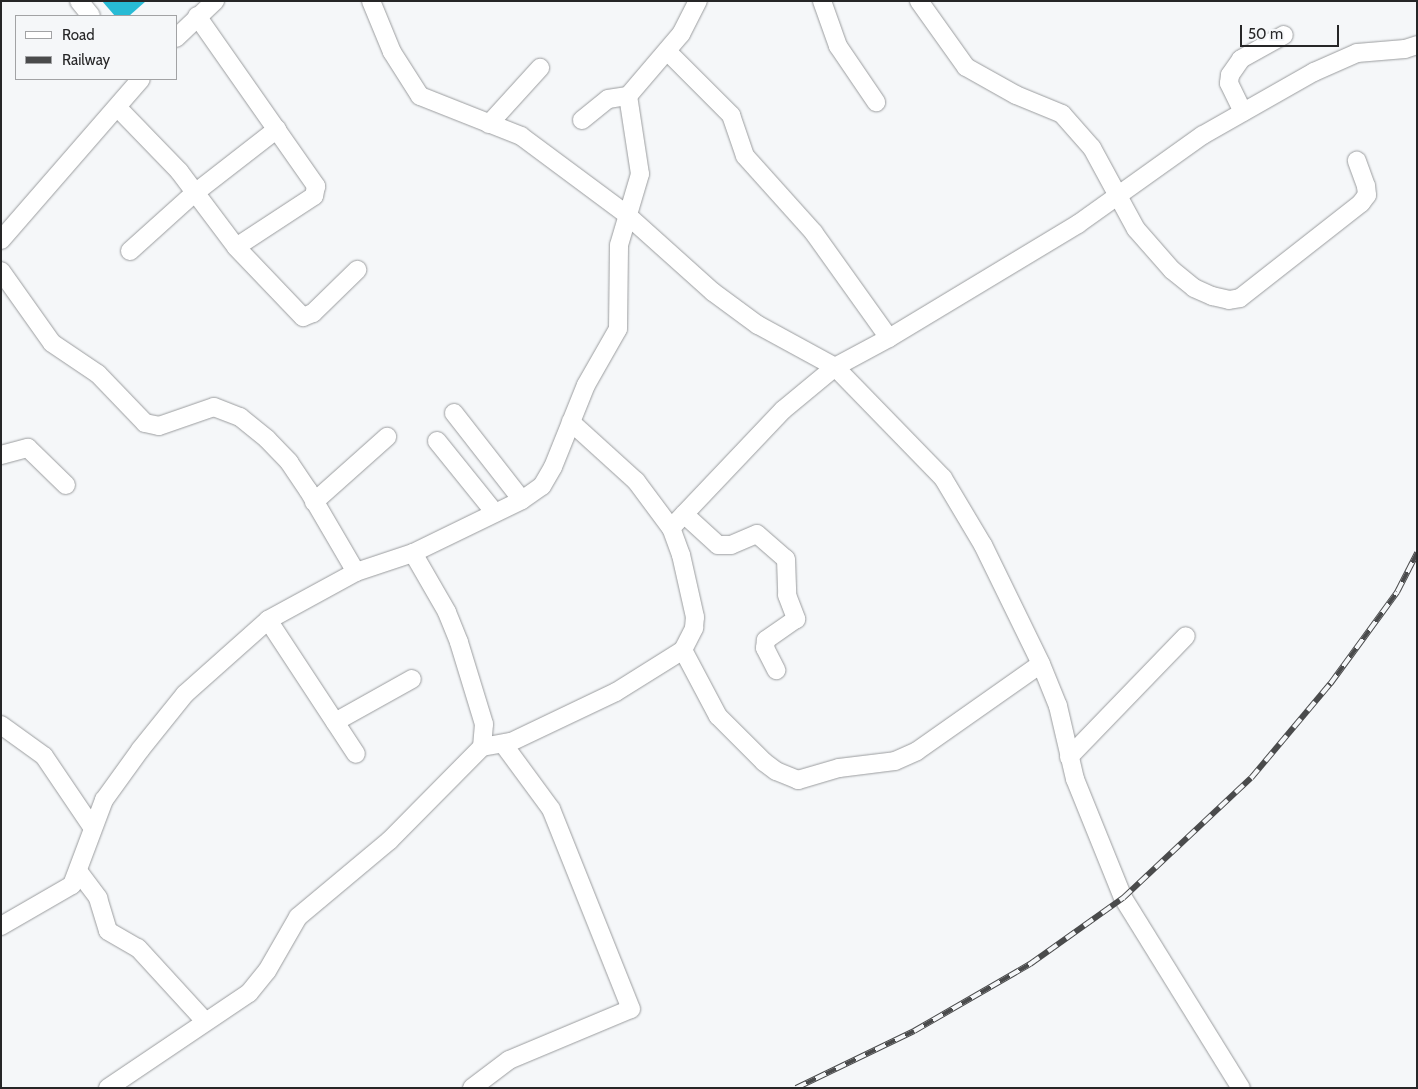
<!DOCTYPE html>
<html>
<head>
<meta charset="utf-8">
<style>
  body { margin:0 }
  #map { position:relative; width:1418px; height:1089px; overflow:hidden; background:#f5f7f9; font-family:Cabin,sans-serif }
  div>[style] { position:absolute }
  .water>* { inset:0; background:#28bbd5 }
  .roads { filter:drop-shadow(0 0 1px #9a9c9e) drop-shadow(0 0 1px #9a9c9e) }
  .minor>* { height:18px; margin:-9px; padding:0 9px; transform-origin:9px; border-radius:9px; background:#fff }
  .rail>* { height:5.5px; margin-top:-2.75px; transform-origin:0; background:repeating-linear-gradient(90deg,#f5f7f9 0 11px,#4a4b4c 0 22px); box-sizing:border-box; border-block:1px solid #4a4b4c }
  span { translate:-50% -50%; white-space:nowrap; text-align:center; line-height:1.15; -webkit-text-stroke:4px #f5f7f9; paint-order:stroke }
  .frame { position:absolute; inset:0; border:2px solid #262627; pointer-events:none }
  .legend { position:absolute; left:15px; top:15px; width:162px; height:65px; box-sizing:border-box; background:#f5f7f9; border:1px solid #a2a3a5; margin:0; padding:6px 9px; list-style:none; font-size:15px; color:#262627 }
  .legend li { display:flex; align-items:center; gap:10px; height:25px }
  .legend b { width:25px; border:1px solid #a2a3a5 }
  .scale { position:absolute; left:1240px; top:25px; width:99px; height:22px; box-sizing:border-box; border:2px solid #262627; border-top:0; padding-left:6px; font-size:15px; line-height:18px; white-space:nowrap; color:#262627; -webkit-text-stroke:4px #f5f7f9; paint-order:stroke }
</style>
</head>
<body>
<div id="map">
  <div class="water">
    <div style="clip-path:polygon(102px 1px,146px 1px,129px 16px,115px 16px)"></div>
  </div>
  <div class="roads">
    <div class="minor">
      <div style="left:79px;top:1px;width:19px;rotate:51deg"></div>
      <div style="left:371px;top:1px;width:55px;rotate:67.6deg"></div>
      <div style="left:392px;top:52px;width:52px;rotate:57.5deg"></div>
      <div style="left:420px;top:96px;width:109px;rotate:21.6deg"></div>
      <div style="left:521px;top:136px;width:131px;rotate:36.6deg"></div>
      <div style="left:626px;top:214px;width:117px;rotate:41.9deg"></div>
      <div style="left:713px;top:292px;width:56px;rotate:36.3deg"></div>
      <div style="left:758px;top:325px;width:88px;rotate:28.6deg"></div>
      <div style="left:835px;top:367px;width:155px;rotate:45.8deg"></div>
      <div style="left:943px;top:478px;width:78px;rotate:59.2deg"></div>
      <div style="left:983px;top:545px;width:132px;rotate:64deg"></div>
      <div style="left:1041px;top:664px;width:45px;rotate:68deg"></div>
      <div style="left:1058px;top:706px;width:75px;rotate:76.9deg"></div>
      <div style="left:1075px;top:779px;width:128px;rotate:68deg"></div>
      <div style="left:1123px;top:898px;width:224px;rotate:58.2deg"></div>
      <div style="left:822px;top:1px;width:48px;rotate:70.4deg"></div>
      <div style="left:838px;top:46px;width:68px;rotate:55.8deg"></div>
      <div style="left:919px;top:1px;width:81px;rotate:54.5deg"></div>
      <div style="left:966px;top:67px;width:57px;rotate:29.2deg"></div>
      <div style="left:1016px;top:95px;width:50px;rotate:22.4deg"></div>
      <div style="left:1062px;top:114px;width:45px;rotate:48.6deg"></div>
      <div style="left:1092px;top:148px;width:92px;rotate:61.5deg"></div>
      <div style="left:1136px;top:229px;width:55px;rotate:48.7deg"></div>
      <div style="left:1172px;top:270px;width:28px;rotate:39deg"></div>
      <div style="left:1194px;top:288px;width:20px;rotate:24deg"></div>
      <div style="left:1212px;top:296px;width:17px;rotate:13deg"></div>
      <div style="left:1229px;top:300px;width:11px;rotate:-10deg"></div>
      <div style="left:1240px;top:298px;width:154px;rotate:-38.1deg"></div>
      <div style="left:1361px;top:203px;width:10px;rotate:-53deg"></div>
      <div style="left:1367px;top:195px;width:9px;rotate:-96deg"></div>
      <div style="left:1366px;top:186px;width:27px;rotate:-110deg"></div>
      <div style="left:197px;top:16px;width:208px;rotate:55deg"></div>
      <div style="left:316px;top:186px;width:10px;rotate:101deg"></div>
      <div style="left:314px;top:196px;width:93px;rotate:146.8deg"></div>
      <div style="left:176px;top:38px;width:54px;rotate:-43.5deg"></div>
      <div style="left:667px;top:51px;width:91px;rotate:45deg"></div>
      <div style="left:731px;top:115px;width:43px;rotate:71.1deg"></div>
      <div style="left:745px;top:156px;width:103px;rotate:48.1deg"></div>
      <div style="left:814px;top:233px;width:129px;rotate:54.5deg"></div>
      <div style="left:118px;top:108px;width:88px;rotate:45.9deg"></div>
      <div style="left:179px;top:171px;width:95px;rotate:53.1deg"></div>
      <div style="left:236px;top:247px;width:97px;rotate:46.3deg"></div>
      <div style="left:303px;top:317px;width:11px;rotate:-22deg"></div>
      <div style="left:313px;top:313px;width:62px;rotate:-44.3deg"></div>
      <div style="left:1243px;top:112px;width:32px;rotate:-116deg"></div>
      <div style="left:1229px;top:83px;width:8px;rotate:-83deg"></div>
      <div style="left:1230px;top:75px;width:19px;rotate:-55deg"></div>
      <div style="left:1241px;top:59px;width:49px;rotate:-29.2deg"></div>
      <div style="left:582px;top:120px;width:33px;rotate:-39deg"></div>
      <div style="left:608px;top:99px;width:20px;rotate:-9deg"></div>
      <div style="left:489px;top:124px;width:76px;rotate:-47.7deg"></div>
      <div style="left:1px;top:240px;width:213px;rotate:-49deg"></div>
      <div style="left:130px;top:251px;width:82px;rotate:-42deg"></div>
      <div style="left:191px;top:196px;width:109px;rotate:-37.9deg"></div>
      <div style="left:1px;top:271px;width:88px;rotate:54.7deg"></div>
      <div style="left:52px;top:343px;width:55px;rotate:34deg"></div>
      <div style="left:98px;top:374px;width:68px;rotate:46.2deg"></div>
      <div style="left:145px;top:423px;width:14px;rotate:12deg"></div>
      <div style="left:159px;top:426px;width:58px;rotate:-19.1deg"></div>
      <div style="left:214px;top:407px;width:28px;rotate:21deg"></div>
      <div style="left:240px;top:417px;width:35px;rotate:39deg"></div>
      <div style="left:267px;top:439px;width:32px;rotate:46deg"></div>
      <div style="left:289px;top:462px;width:34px;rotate:56deg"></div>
      <div style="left:308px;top:490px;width:95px;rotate:59.7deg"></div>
      <div style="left:454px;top:413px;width:110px;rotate:52deg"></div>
      <div style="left:437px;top:441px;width:92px;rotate:51.1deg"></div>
      <div style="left:1px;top:455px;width:28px;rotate:-15deg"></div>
      <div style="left:28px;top:448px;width:53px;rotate:44.2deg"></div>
      <div style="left:314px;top:502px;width:98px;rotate:-41.7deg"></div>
      <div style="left:684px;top:514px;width:46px;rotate:42.4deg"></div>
      <div style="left:718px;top:545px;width:13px"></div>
      <div style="left:731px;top:545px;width:28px;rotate:-23deg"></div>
      <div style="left:757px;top:534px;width:38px;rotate:41deg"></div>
      <div style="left:786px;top:559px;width:36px;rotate:88deg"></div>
      <div style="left:787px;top:595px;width:26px;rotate:69deg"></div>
      <div style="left:796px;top:619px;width:37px;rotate:145deg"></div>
      <div style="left:766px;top:640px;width:8px;rotate:97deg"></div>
      <div style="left:765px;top:648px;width:25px;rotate:63deg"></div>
      <div style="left:671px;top:528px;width:163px;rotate:-46.5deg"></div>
      <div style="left:783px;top:410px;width:67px;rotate:-39.6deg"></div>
      <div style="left:835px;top:367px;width:61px;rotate:-28.2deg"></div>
      <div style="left:889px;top:338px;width:221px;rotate:-31.1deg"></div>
      <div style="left:1078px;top:224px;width:153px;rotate:-35.5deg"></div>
      <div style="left:1203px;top:135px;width:128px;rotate:-29.6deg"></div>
      <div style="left:1314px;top:72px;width:47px;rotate:-23.8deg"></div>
      <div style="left:1357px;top:53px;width:48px;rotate:-4.8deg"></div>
      <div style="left:1405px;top:49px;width:13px;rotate:-18deg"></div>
      <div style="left:268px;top:620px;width:160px;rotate:56.7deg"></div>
      <div style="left:683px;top:650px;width:75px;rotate:62.1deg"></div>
      <div style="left:718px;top:716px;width:65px;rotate:45deg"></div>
      <div style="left:764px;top:762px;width:15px;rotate:37deg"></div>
      <div style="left:776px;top:771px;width:24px;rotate:22deg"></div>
      <div style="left:798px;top:780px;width:43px;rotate:-16.3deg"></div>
      <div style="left:839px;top:768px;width:56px;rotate:-7.1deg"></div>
      <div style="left:895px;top:761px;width:24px;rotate:-24deg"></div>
      <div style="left:917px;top:751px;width:151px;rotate:-35.1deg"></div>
      <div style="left:335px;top:722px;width:88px;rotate:-29.2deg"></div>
      <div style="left:1px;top:725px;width:53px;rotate:35.8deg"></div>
      <div style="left:44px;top:756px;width:86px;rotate:55.9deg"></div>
      <div style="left:482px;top:747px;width:29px;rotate:-10deg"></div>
      <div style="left:511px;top:742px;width:116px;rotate:-25.5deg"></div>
      <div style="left:616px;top:692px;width:79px;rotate:-32.1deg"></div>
      <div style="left:683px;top:650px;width:25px;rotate:-63deg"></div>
      <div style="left:694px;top:628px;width:11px;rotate:-85deg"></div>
      <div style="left:695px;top:617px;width:64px;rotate:-102.7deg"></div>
      <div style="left:681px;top:555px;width:29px;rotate:-110deg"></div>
      <div style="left:671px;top:528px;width:59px;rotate:-126.7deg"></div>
      <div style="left:636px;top:481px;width:88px;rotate:-137.8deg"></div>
      <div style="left:1069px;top:757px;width:168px;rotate:-46deg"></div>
      <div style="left:78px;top:871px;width:34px;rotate:53deg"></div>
      <div style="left:98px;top:898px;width:34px;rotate:73deg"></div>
      <div style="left:108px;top:931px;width:34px;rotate:30deg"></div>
      <div style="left:138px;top:948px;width:99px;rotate:47.5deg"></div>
      <div style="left:1px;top:926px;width:82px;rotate:-30deg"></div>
      <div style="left:72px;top:885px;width:91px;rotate:-69.4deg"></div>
      <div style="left:104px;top:800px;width:62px;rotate:-54.2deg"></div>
      <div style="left:140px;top:750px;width:72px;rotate:-51.2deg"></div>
      <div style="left:185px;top:694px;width:111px;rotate:-41.7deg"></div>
      <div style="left:268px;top:620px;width:100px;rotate:-28.6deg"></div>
      <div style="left:356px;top:572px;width:60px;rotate:-18.4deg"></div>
      <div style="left:413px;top:553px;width:121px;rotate:-25.9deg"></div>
      <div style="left:522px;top:500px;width:24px;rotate:-35deg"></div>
      <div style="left:542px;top:486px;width:22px;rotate:-60deg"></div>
      <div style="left:553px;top:467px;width:88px;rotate:-68.1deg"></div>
      <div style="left:586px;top:385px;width:64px;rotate:-60.3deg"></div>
      <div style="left:618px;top:329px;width:84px;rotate:-89.3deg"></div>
      <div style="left:619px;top:245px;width:74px;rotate:-73.5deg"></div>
      <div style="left:640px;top:174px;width:79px;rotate:-98.7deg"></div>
      <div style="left:628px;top:96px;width:82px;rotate:-49.5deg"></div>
      <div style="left:681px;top:34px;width:37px;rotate:-63deg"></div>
      <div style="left:108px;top:1088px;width:170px;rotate:-34deg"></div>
      <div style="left:249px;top:993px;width:28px;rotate:-51deg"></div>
      <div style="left:267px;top:971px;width:62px;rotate:-60.1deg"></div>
      <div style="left:298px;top:917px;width:119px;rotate:-39.9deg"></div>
      <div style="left:389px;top:841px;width:132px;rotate:-45.3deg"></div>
      <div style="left:482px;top:747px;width:23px;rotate:-85deg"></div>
      <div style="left:484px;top:724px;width:86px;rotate:-107deg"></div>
      <div style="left:459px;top:642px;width:32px;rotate:-112deg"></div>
      <div style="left:447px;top:612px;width:68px;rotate:-120deg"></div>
      <div style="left:472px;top:1088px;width:46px;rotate:-37.1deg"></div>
      <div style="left:509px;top:1060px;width:132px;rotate:-22.7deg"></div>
      <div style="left:631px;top:1009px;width:215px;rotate:-111.8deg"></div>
      <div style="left:551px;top:809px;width:79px;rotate:-126.3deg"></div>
    </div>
  </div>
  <div class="rail">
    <div style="left:796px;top:1088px;width:131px;rotate:-25.8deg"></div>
    <div style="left:914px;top:1031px;width:134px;rotate:-30deg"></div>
    <div style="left:1030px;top:964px;width:114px;rotate:-35.4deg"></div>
    <div style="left:1123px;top:898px;width:175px;rotate:-43.2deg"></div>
    <div style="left:1251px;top:778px;width:123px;rotate:-50deg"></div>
    <div style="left:1330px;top:684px;width:114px;rotate:-53.9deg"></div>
    <div style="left:1397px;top:592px;width:44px;rotate:-62.9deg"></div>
  </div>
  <div class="frame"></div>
  <ul class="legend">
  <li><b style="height:6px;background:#fff"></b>Road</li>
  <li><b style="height:6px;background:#4a4b4c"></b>Railway</li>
  </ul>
  <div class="scale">50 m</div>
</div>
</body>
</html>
